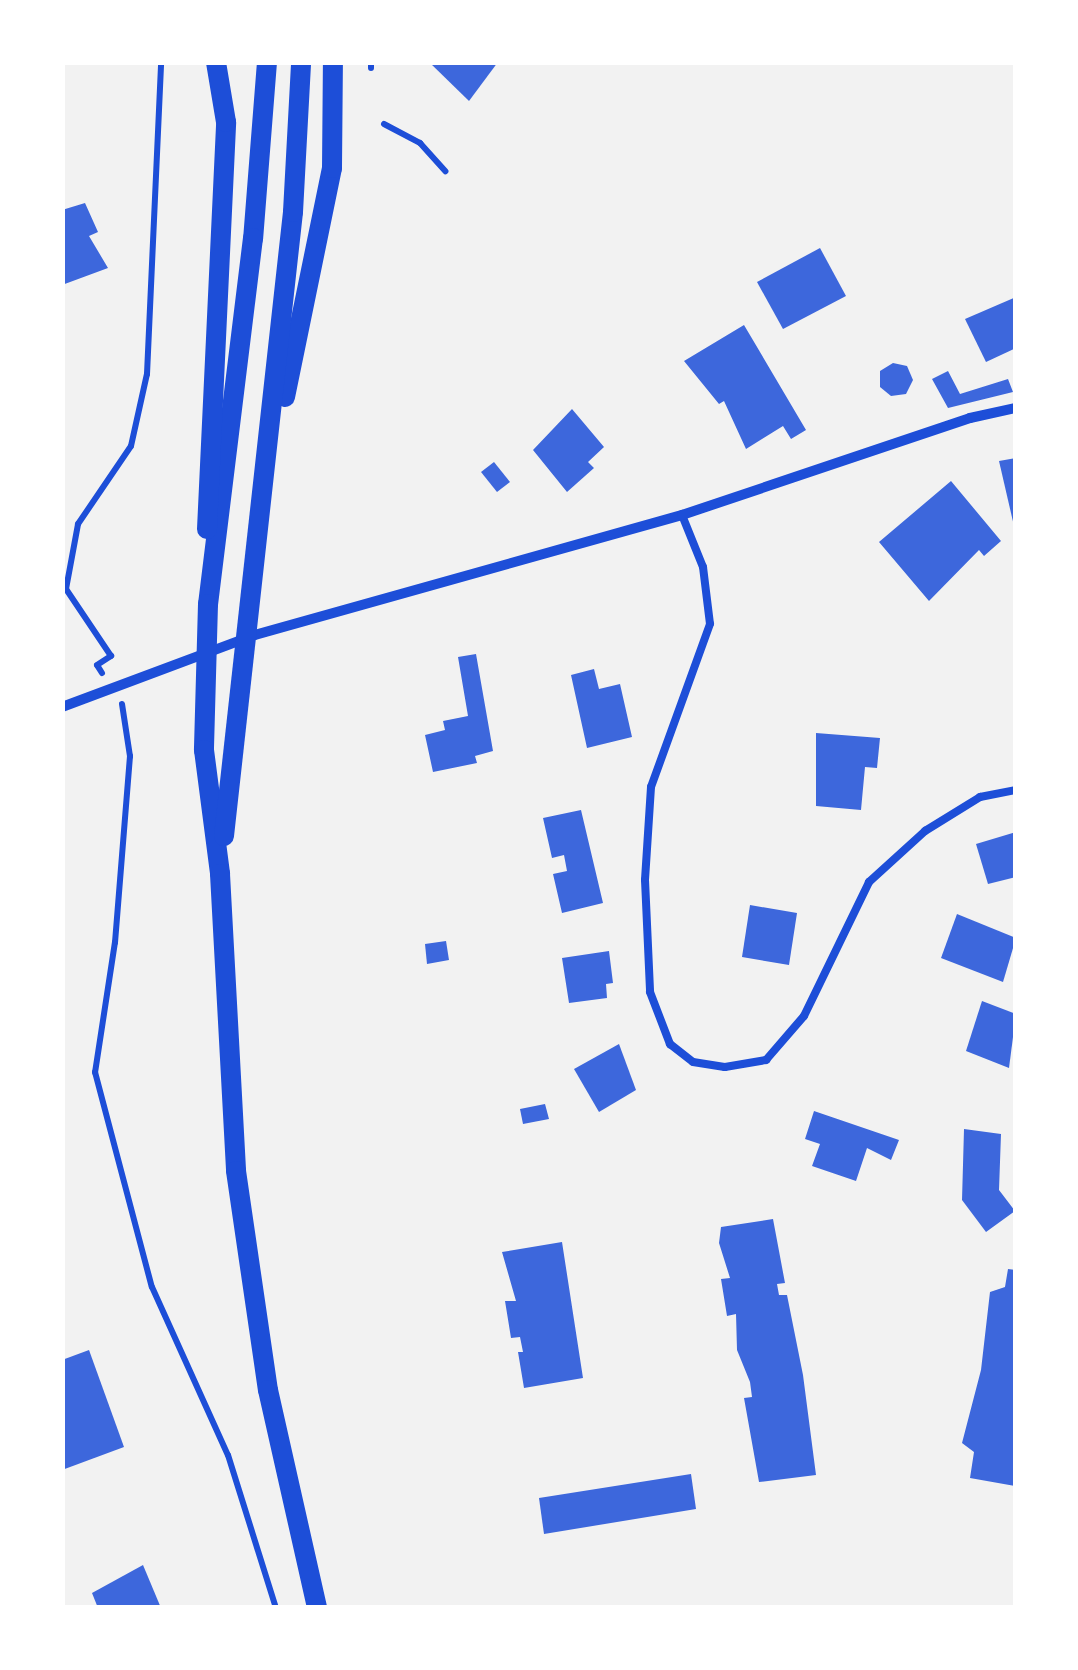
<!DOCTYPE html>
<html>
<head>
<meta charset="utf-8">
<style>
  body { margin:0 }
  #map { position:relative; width:1078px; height:1670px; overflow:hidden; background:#f2f2f2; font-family:"Roboto Condensed",sans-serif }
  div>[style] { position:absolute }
  .building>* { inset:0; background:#3d67dc }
  .path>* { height:6px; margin:-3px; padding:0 3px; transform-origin:3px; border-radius:3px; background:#1d4ed8 }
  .service>* { height:8px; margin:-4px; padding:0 4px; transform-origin:4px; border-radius:4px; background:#1d4ed8 }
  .minor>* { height:10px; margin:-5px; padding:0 5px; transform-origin:5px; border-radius:5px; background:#1d4ed8 }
  .secondary>* { height:20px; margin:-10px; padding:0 10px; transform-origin:10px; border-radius:10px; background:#1d4ed8 }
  span { translate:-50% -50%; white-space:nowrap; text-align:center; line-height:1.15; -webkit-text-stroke:8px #fff; paint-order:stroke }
  .frame { position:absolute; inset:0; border:65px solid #fff; pointer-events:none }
</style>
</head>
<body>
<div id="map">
  <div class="building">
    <div style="clip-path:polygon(429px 62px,498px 62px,469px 101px)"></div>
    <div style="clip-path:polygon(85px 203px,98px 232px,89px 236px,108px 268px,62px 285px,62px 210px)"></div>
    <div style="clip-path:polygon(820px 248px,846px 296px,783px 329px,757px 282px)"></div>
    <div style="clip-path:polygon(1016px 297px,1016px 348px,986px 362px,965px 319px)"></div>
    <div style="clip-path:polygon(744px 325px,806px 430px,791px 439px,783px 426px,746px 449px,724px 401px,719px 404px,684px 361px)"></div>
    <div style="clip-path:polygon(893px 363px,907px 366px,913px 380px,906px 394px,891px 396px,880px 387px,880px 371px)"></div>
    <div style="clip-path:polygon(948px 371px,960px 394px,1008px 379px,1013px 392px,948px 408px,932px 379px)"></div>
    <div style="clip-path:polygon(572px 409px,604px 447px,588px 462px,594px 468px,567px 492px,533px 450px)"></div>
    <div style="clip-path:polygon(1016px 458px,1016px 526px,1014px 526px,999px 461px)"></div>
    <div style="clip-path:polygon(494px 462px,510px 482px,497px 492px,481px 472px)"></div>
    <div style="clip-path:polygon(951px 481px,1001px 541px,984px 556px,979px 550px,929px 601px,879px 542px)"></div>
    <div style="clip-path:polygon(476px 654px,493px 751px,475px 756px,477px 763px,433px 772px,425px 735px,445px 730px,443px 721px,468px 716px,458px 657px)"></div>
    <div style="clip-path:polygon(594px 669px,599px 689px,620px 684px,632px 737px,587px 748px,571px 675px)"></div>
    <div style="clip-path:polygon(816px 733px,880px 738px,877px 768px,865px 767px,861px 810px,816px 806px)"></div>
    <div style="clip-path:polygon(581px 810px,603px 903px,562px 913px,553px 874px,567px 871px,564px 855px,552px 858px,543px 818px)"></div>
    <div style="clip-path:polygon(1016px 832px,1016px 877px,988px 884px,976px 844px)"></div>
    <div style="clip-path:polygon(750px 905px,797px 913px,789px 965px,742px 957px)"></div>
    <div style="clip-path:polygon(957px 914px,1016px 938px,1003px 982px,941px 958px)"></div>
    <div style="clip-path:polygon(446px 941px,449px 960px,427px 964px,425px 944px)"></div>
    <div style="clip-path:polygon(609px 951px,613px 983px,606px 984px,607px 998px,569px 1003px,562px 958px)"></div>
    <div style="clip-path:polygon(982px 1001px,1016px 1014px,1009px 1068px,966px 1051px)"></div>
    <div style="clip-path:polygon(619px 1044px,636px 1090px,599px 1112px,574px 1069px)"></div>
    <div style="clip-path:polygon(545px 1104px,549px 1119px,523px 1124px,520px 1109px)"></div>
    <div style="clip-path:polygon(814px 1111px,899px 1140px,891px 1160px,867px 1148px,856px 1181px,812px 1166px,820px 1144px,805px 1139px)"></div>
    <div style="clip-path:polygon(964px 1129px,1001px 1134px,999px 1190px,1015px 1211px,986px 1232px,962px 1200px)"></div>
    <div style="clip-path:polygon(773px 1219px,785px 1283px,777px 1284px,779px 1295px,787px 1295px,803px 1375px,816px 1475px,759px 1482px,744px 1398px,752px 1397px,750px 1382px,737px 1350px,736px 1314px,727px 1316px,721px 1279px,730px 1278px,719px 1243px,721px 1227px)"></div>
    <div style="clip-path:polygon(562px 1242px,583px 1378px,524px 1388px,518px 1352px,523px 1352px,520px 1337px,511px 1338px,505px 1301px,516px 1301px,502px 1252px)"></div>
    <div style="clip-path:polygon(1008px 1269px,1016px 1270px,1015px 1486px,970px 1478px,974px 1452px,962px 1443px,981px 1370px,990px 1292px,1005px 1287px)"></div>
    <div style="clip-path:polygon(89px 1350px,124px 1447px,62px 1470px,62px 1360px)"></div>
    <div style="clip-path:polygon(691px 1474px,696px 1509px,544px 1534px,539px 1498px)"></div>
    <div style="clip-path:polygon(143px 1565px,161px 1608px,98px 1608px,92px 1593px)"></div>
  </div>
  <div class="path">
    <div style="left:371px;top:62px;width:6px;rotate:90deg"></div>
    <div style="left:384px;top:124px;width:41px;rotate:27.8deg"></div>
    <div style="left:420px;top:143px;width:38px;rotate:48deg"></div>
    <div style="left:102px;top:673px;width:9px;rotate:-122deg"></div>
    <div style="left:97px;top:665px;width:17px;rotate:-33deg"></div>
    <div style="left:111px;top:656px;width:81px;rotate:-123.9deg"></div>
    <div style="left:66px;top:589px;width:66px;rotate:-79.5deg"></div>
    <div style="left:78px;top:524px;width:94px;rotate:-55.8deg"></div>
    <div style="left:131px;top:446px;width:74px;rotate:-77.5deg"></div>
    <div style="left:147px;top:374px;width:312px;rotate:-87.4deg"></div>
    <div style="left:122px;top:704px;width:53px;rotate:81.3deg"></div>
    <div style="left:130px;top:756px;width:187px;rotate:94.6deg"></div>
    <div style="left:115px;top:942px;width:132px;rotate:98.7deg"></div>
    <div style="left:95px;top:1072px;width:222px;rotate:75.2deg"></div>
    <div style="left:152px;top:1287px;width:184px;rotate:65.7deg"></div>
    <div style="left:228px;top:1455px;width:160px;rotate:72.6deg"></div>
  </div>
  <div class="service">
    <div style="left:682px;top:515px;width:56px;rotate:68deg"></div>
    <div style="left:703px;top:567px;width:57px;rotate:83deg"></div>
    <div style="left:710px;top:624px;width:173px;rotate:109.9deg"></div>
    <div style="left:651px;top:787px;width:93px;rotate:93.7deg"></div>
    <div style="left:645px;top:880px;width:112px;rotate:87.4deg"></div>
    <div style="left:650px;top:992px;width:56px;rotate:69deg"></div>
    <div style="left:670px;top:1044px;width:29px;rotate:38deg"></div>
    <div style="left:693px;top:1062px;width:32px;rotate:9deg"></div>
    <div style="left:725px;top:1067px;width:42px;rotate:-9.7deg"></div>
    <div style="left:766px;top:1060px;width:58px;rotate:-49.2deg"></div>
    <div style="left:804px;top:1016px;width:149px;rotate:-64.1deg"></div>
    <div style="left:869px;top:882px;width:76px;rotate:-42.3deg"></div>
    <div style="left:925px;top:831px;width:65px;rotate:-31.7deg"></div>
    <div style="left:980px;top:797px;width:37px;rotate:-11deg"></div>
  </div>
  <div class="minor">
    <div style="left:62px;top:707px;width:206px;rotate:-20.5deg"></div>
    <div style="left:255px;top:635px;width:444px;rotate:-15.7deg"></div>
    <div style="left:682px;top:515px;width:304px;rotate:-18.6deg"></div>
    <div style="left:970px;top:418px;width:47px;rotate:-12.3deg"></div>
  </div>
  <div class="secondary">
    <div style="left:267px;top:62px;width:177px;rotate:94.5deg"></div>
    <div style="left:253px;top:238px;width:369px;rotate:97deg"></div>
    <div style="left:208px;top:604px;width:146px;rotate:91.6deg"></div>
    <div style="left:204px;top:750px;width:125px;rotate:82.6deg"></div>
    <div style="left:220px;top:874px;width:297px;rotate:86.9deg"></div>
    <div style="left:236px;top:1171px;width:221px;rotate:81.7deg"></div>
    <div style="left:268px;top:1390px;width:223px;rotate:77.3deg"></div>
    <div style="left:285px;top:397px;width:234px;rotate:-78.4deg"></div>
    <div style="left:332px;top:168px;width:106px;rotate:-89.5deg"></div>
    <div style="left:207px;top:529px;width:407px;rotate:-87.3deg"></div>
    <div style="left:226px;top:122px;width:61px;rotate:-99.5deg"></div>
    <div style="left:224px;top:836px;width:628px;rotate:-83.69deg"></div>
    <div style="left:293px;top:212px;width:150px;rotate:-86.9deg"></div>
  </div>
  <div class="frame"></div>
</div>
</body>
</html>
